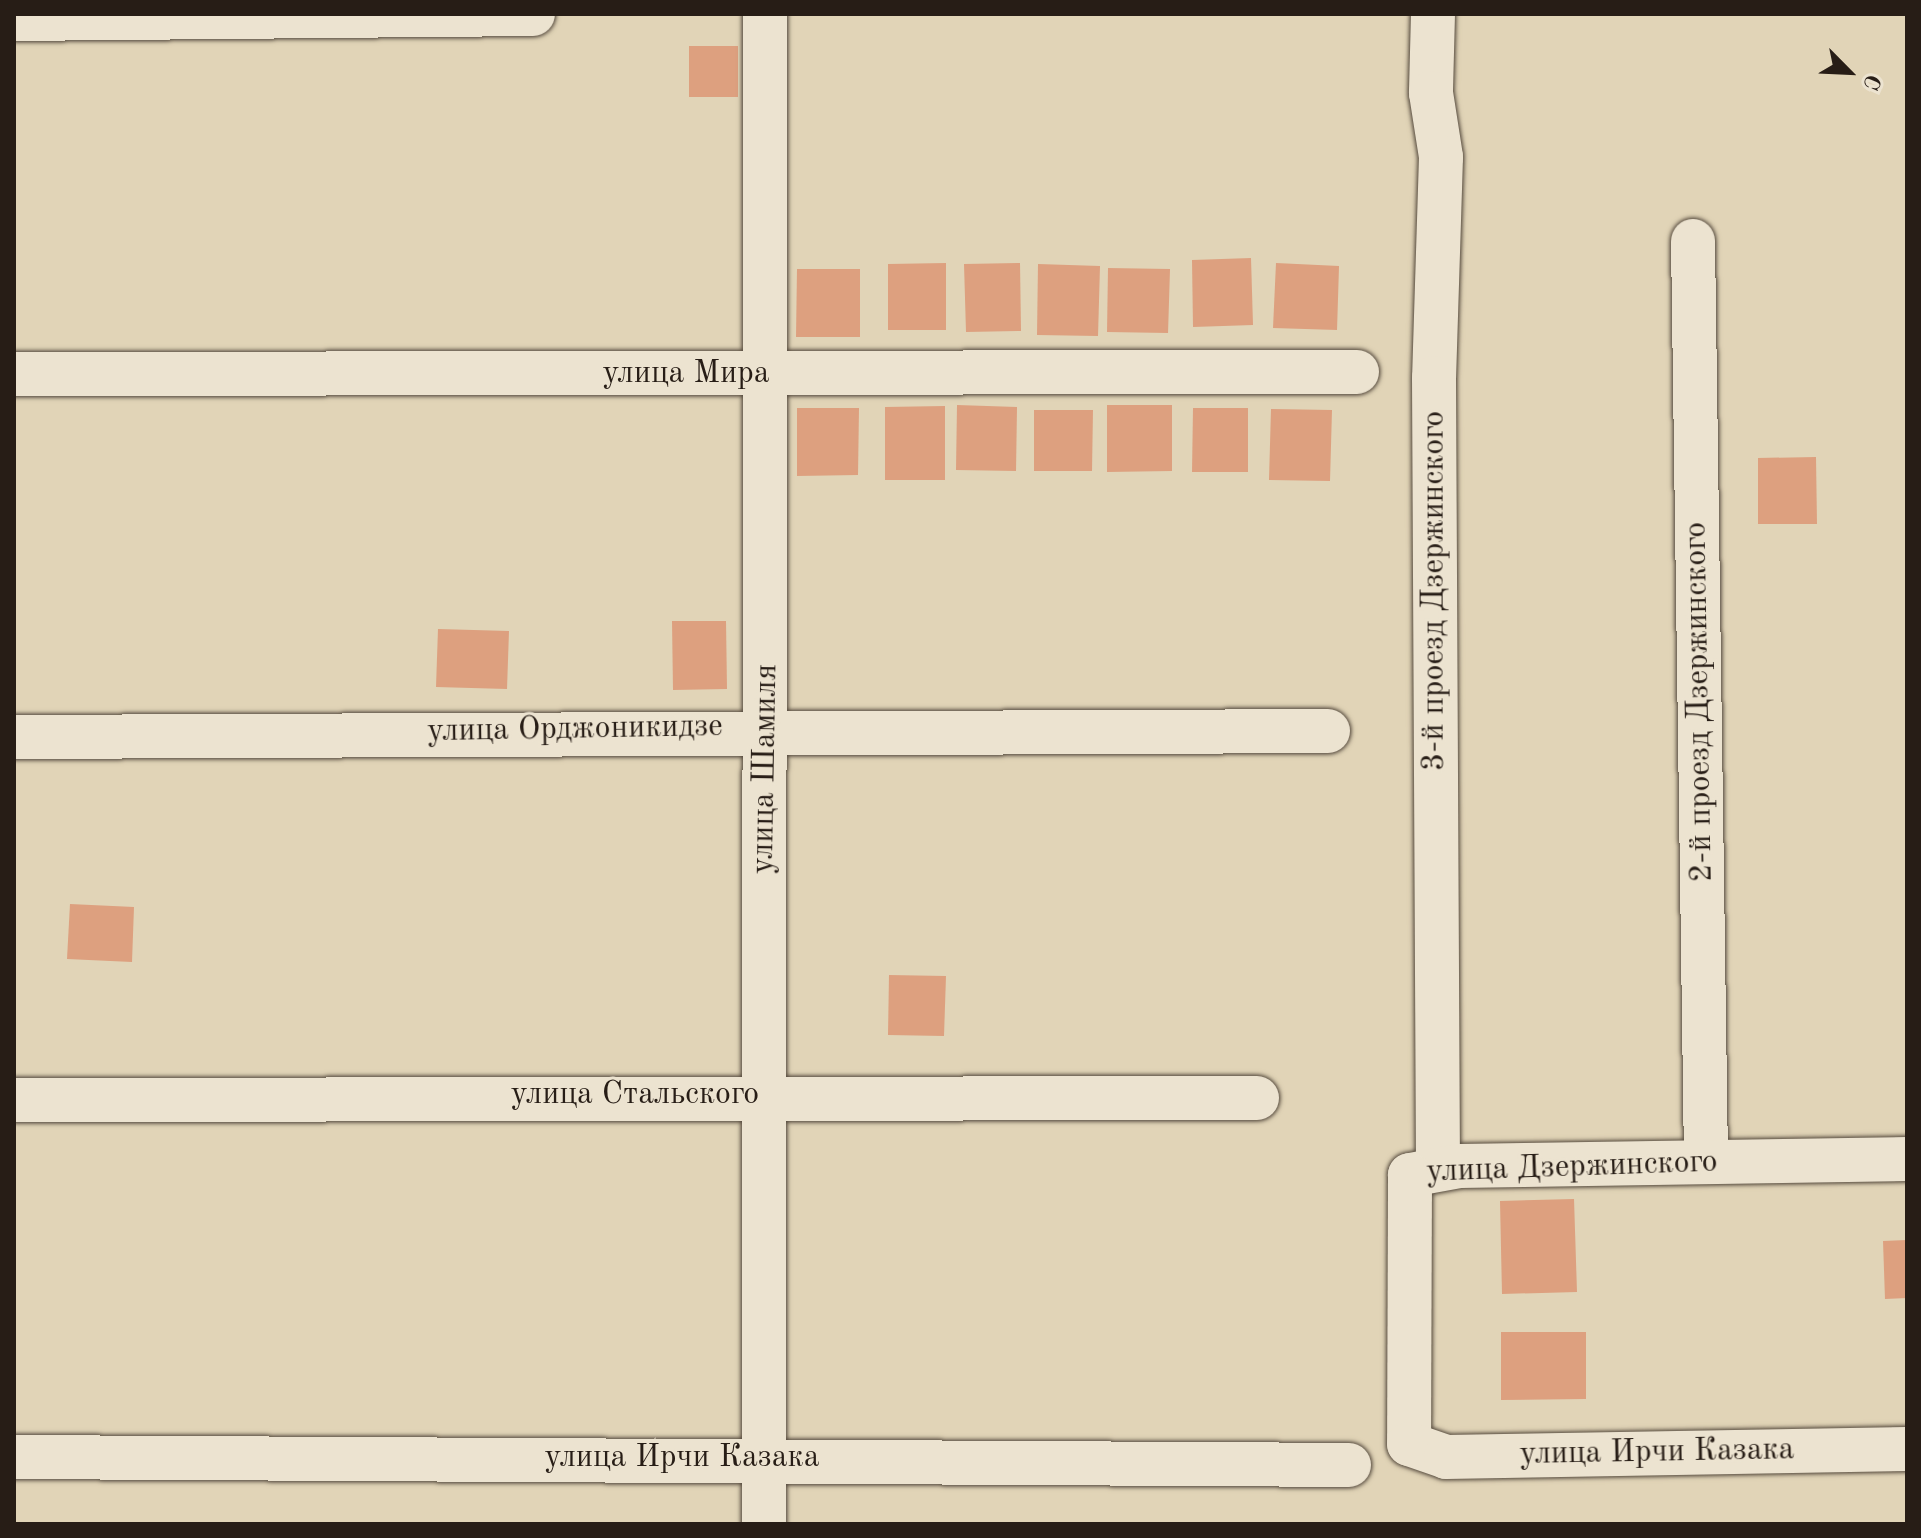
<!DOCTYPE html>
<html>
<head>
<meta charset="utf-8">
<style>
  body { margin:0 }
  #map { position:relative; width:1921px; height:1538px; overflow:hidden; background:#e1d4b7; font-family:"Old Standard TT",serif }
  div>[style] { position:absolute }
  .building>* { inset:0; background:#dda07f }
  .roads { filter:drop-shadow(0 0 2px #564b3e) drop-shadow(0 0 2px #564b3e) }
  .minor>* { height:44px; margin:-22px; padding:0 22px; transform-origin:22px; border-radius:22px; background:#ece3d0 }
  span { translate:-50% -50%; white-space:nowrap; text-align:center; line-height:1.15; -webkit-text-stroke:6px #ece3d0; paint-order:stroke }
  .street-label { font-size:32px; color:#271d16 }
  .frame { position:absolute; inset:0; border:16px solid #271d16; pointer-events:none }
  .north { position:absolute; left:1809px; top:32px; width:80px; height:80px; -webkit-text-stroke:6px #ece3d0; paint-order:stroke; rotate:114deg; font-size:22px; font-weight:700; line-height:32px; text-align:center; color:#271d16 }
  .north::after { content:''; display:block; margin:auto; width:28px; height:36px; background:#271d16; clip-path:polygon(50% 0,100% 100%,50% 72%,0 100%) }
</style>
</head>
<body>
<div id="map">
  <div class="building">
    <div style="clip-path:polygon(689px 46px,738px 46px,738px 97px,689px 97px)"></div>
    <div style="clip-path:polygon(1251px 258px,1253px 325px,1193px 327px,1192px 260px)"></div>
    <div style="clip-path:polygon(946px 263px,946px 330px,888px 330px,888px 264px)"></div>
    <div style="clip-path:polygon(1020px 263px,1021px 331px,966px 332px,964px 264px)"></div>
    <div style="clip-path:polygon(1276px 263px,1339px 266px,1337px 330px,1273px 328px)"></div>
    <div style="clip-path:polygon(1038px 264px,1100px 266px,1098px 336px,1037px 335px)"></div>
    <div style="clip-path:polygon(1108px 268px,1170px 269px,1168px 333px,1107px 332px)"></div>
    <div style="clip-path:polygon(797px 269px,860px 269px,860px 337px,796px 337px)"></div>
    <div style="clip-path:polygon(957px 405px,1017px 407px,1016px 471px,956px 470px)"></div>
    <div style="clip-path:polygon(1107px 405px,1172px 405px,1172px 471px,1107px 472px)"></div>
    <div style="clip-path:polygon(945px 406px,945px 480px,885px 480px,885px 407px)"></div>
    <div style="clip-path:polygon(797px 408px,859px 408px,858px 475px,797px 476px)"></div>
    <div style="clip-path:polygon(1193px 408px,1248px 408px,1248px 472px,1192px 472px)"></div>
    <div style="clip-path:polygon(1271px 409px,1332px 410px,1330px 481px,1269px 480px)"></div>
    <div style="clip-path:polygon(1034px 410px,1093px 410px,1092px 471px,1034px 471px)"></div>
    <div style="clip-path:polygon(1816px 457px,1817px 524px,1758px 524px,1758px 458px)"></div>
    <div style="clip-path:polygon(672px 621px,726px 621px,727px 689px,673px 690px)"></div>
    <div style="clip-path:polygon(438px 629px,509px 631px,507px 689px,436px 687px)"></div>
    <div style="clip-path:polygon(70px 904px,134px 907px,132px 962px,67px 959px)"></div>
    <div style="clip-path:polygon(889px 975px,946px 976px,944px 1036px,888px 1035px)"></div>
    <div style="clip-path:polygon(1574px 1199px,1577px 1292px,1502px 1294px,1500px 1201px)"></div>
    <div style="clip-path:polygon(1907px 1240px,1907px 1298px,1885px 1299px,1883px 1241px)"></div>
    <div style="clip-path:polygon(1501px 1332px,1586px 1332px,1586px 1399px,1501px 1400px)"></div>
  </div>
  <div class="roads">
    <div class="minor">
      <div style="left:1433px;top:14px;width:79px;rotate:91.5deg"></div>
      <div style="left:1431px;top:93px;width:65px;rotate:81.1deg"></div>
      <div style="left:1441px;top:157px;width:221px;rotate:91.8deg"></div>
      <div style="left:1434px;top:378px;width:790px;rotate:89.71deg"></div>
      <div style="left:14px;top:19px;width:519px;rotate:-0.55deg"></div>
      <div style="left:1693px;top:241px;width:921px;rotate:89.19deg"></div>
      <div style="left:14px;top:374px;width:1343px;rotate:-0.09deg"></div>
      <div style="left:14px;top:737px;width:1314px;rotate:-0.26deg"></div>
      <div style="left:14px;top:1100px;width:1243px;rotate:-0.09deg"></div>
      <div style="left:1907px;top:1159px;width:448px;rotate:179.1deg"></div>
      <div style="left:1459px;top:1166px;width:50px;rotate:169.6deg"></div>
      <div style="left:1410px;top:1175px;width:269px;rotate:90.2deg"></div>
      <div style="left:1409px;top:1444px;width:39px;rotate:19deg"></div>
      <div style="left:1446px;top:1457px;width:461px;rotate:-1deg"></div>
      <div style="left:14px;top:1457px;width:1335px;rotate:0.34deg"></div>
      <div style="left:764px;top:1524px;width:1510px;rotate:-89.96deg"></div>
    </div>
  </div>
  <div class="street-label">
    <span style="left:686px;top:374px">улица Мира</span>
    <span style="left:1435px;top:591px;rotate:-90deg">3-й проезд Дзержинского</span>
    <span style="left:1700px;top:702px;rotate:-91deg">2-й проезд Дзержинского</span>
    <span style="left:575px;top:730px;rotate:-1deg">улица Орджоникидзе</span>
    <span style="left:766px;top:769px;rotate:-89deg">улица Шамиля</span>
    <span style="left:635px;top:1095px">улица Стальского</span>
    <span style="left:1572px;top:1168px;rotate:-2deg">улица Дзержинского</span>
    <span style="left:1657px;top:1453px;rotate:-1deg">улица Ирчи Казака</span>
    <span style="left:682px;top:1458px">улица Ирчи Казака</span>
  </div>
  <div class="frame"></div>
  <div class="north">С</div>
</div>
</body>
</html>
